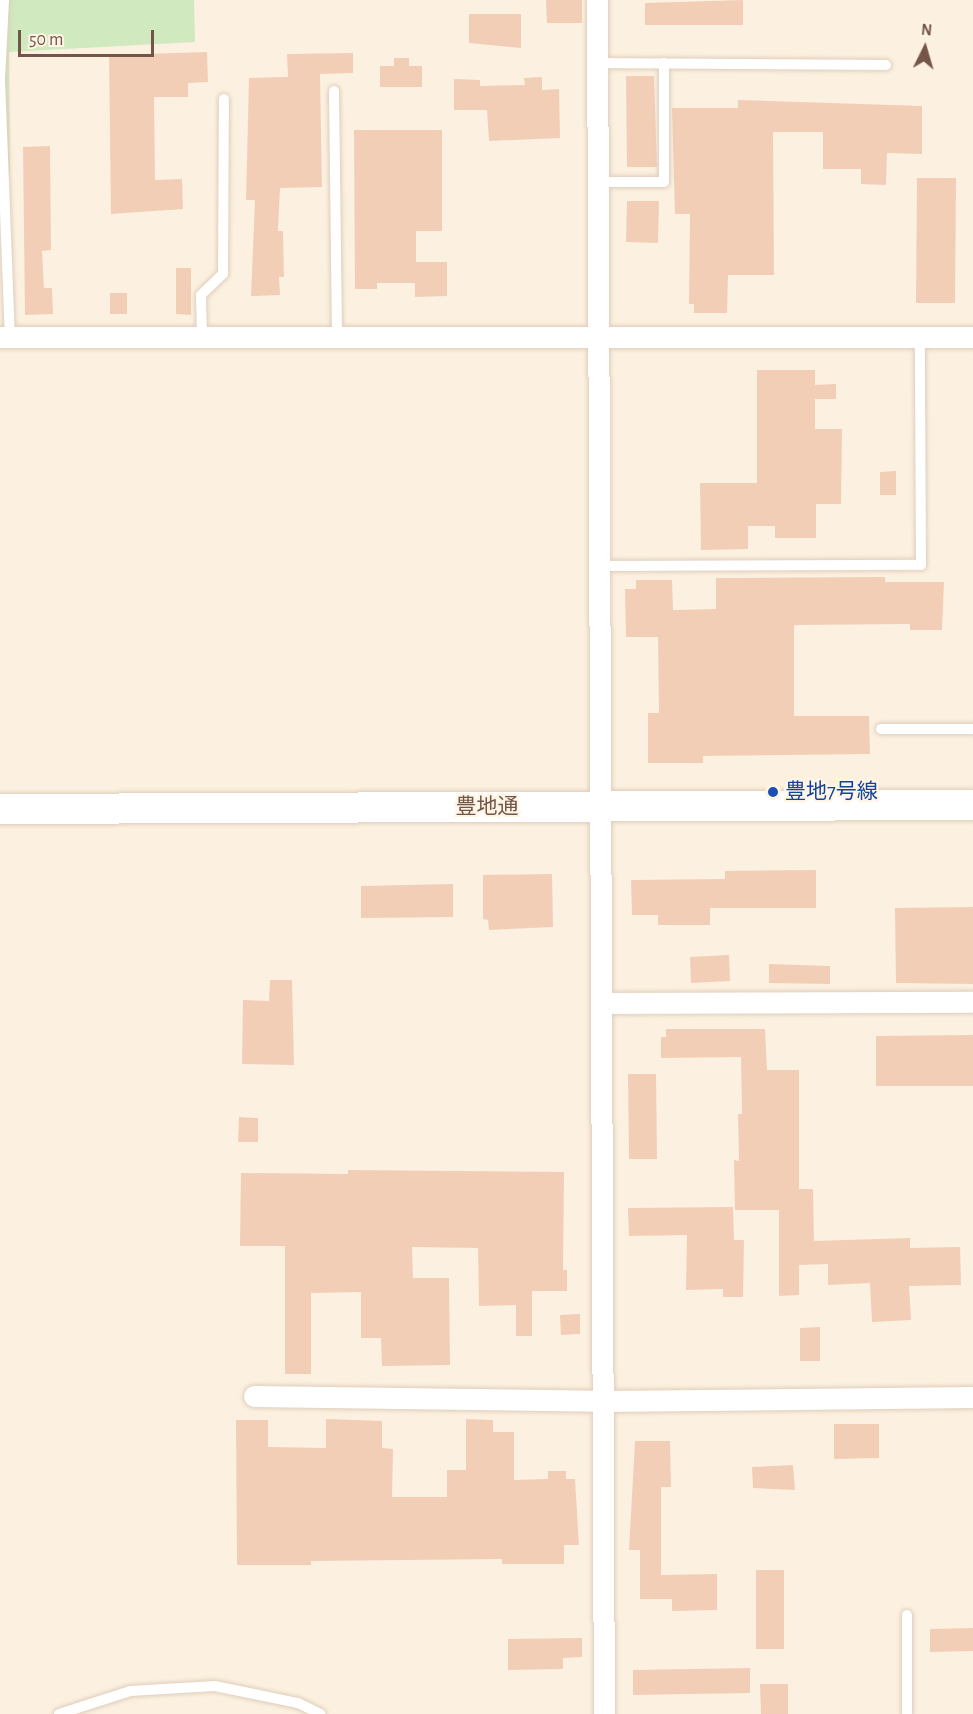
<!DOCTYPE html>
<html>
<head>
<meta charset="utf-8">
<style>
  body { margin:0 }
  #map { position:relative; width:973px; height:1714px; overflow:hidden; background:#fcf1e0; font-family:"Alegreya Sans","Noto Sans JP",sans-serif }
  div>[style] { position:absolute }
  .green>* { inset:0; background:#d0e9be }
  .building>* { inset:0; background:#f2ceb7 }
  .roads { filter:drop-shadow(0 0 2px #e0cdbc) drop-shadow(0 0 2px #e0cdbc) }
  .lane>* { height:10px; margin:-5px; padding:0 5px; transform-origin:5px; border-radius:5px; background:#fff }
  .street>* { height:21px; margin:-10.5px; padding:0 10.5px; transform-origin:10.5px; border-radius:10.5px; background:#fff }
  .secondary>* { height:30px; margin:-15px; padding:0 15px; transform-origin:15px; border-radius:15px; background:#fff }
  .dots>* { width:16px; height:16px; translate:-50% -50%; box-sizing:border-box; border:3px solid #fff5e6; border-radius:50% }
  span { translate:-50% -50%; white-space:nowrap; text-align:center; line-height:1.15; -webkit-text-stroke:4.5px #fff5e6; paint-order:stroke }
  .transit-label { font-size:21px; color:#164399 }
  .left { translate:0 -50%; text-align:left }
  .street-label { font-size:21px; color:#735647 }
  .north { position:absolute; left:895px; top:18px; width:60px; height:60px; -webkit-text-stroke:4px #fff5e6; paint-order:stroke; rotate:5deg; font-size:16px; font-weight:700; line-height:24px; text-align:center; color:#735647 }
  .north::after { content:''; display:block; margin:auto; width:21px; height:27px; background:#735647; clip-path:polygon(50% 0,100% 100%,50% 72%,0 100%) }
  .scale { position:absolute; left:18px; top:30px; width:136px; height:27px; box-sizing:border-box; border:3px solid #735647; border-top:0; padding-left:8px; font-size:18px; line-height:21px; white-space:nowrap; color:#735647; -webkit-text-stroke:4px #fff5e6; paint-order:stroke }
</style>
</head>
<body>
<div id="map">
  <div class="green">
    <div style="clip-path:polygon(0 0,194px 0,195px 42px,9px 52px,10px 175px,0 175px)"></div>
  </div>
  <div class="building">
    <div style="clip-path:polygon(546px 0,582px 0,582px 23px,547px 23px)"></div>
    <div style="clip-path:polygon(743px 0,743px 25px,645px 25px,645px 3px)"></div>
    <div style="clip-path:polygon(469px 14px,521px 14px,521px 48px,469px 43px)"></div>
    <div style="clip-path:polygon(207px 52px,208px 82px,188px 83px,188px 97px,154px 97px,155px 180px,182px 179px,183px 209px,111px 214px,109px 55px)"></div>
    <div style="clip-path:polygon(353px 53px,353px 73px,320px 74px,322px 187px,280px 188px,278px 231px,283px 231px,284px 277px,279px 277px,280px 295px,251px 296px,255px 200px,246px 200px,249px 78px,288px 77px,287px 54px)"></div>
    <div style="clip-path:polygon(394px 58px,409px 58px,409px 66px,422px 66px,422px 87px,380px 87px,380px 66px,394px 66px)"></div>
    <div style="clip-path:polygon(626px 76px,654px 76px,657px 167px,627px 167px)"></div>
    <div style="clip-path:polygon(542px 77px,542px 90px,559px 89px,560px 138px,489px 141px,487px 110px,454px 110px,454px 79px,480px 80px,480px 86px,525px 85px,524px 78px)"></div>
    <div style="clip-path:polygon(738px 100px,922px 106px,922px 154px,887px 153px,886px 185px,861px 184px,861px 169px,823px 169px,823px 132px,773px 132px,774px 275px,728px 275px,727px 313px,694px 313px,694px 304px,689px 304px,690px 214px,675px 214px,672px 108px,738px 108px)"></div>
    <div style="clip-path:polygon(354px 130px,442px 130px,442px 231px,416px 231px,416px 262px,447px 262px,447px 296px,415px 297px,415px 283px,377px 283px,377px 289px,355px 289px)"></div>
    <div style="clip-path:polygon(50px 146px,51px 250px,42px 251px,44px 288px,52px 288px,53px 314px,25px 315px,23px 147px)"></div>
    <div style="clip-path:polygon(917px 178px,956px 178px,955px 303px,916px 303px)"></div>
    <div style="clip-path:polygon(627px 201px,659px 201px,658px 243px,626px 242px)"></div>
    <div style="clip-path:polygon(176px 268px,191px 268px,191px 315px,176px 314px)"></div>
    <div style="clip-path:polygon(110px 293px,127px 293px,127px 314px,110px 314px)"></div>
    <div style="clip-path:polygon(757px 370px,815px 370px,815px 385px,836px 384px,836px 399px,815px 399px,815px 429px,842px 429px,841px 504px,816px 504px,816px 538px,775px 538px,775px 526px,748px 526px,748px 549px,701px 550px,700px 483px,757px 483px)"></div>
    <div style="clip-path:polygon(896px 471px,896px 495px,880px 495px,880px 472px)"></div>
    <div style="clip-path:polygon(885px 577px,885px 582px,944px 582px,942px 630px,910px 630px,910px 624px,794px 625px,794px 716px,869px 716px,870px 754px,703px 756px,703px 763px,648px 763px,648px 713px,659px 713px,658px 637px,626px 637px,625px 589px,636px 589px,636px 580px,672px 580px,673px 610px,716px 609px,716px 578px)"></div>
    <div style="clip-path:polygon(816px 870px,816px 908px,710px 908px,710px 925px,658px 925px,658px 915px,632px 915px,631px 880px,725px 879px,725px 871px)"></div>
    <div style="clip-path:polygon(552px 874px,553px 927px,489px 930px,488px 920px,483px 919px,483px 875px)"></div>
    <div style="clip-path:polygon(453px 884px,453px 917px,361px 918px,361px 886px)"></div>
    <div style="clip-path:polygon(973px 907px,973px 984px,896px 983px,895px 908px)"></div>
    <div style="clip-path:polygon(729px 955px,730px 981px,691px 983px,690px 957px)"></div>
    <div style="clip-path:polygon(769px 964px,830px 966px,830px 984px,769px 983px)"></div>
    <div style="clip-path:polygon(270px 980px,292px 980px,294px 1065px,242px 1064px,243px 1000px,269px 1001px)"></div>
    <div style="clip-path:polygon(666px 1029px,765px 1029px,767px 1070px,799px 1070px,799px 1189px,813px 1189px,814px 1241px,910px 1238px,910px 1248px,960px 1247px,961px 1285px,909px 1286px,911px 1320px,872px 1322px,870px 1283px,828px 1285px,828px 1264px,799px 1265px,799px 1295px,779px 1296px,779px 1210px,735px 1210px,734px 1160px,739px 1161px,738px 1114px,742px 1114px,741px 1057px,661px 1058px,661px 1037px,666px 1037px)"></div>
    <div style="clip-path:polygon(973px 1035px,973px 1086px,876px 1086px,876px 1036px)"></div>
    <div style="clip-path:polygon(628px 1074px,656px 1074px,657px 1159px,629px 1159px)"></div>
    <div style="clip-path:polygon(239px 1117px,258px 1118px,258px 1142px,238px 1142px)"></div>
    <div style="clip-path:polygon(348px 1170px,564px 1172px,563px 1270px,567px 1270px,567px 1291px,532px 1291px,532px 1336px,516px 1336px,516px 1305px,479px 1306px,478px 1248px,412px 1247px,413px 1278px,449px 1278px,450px 1365px,382px 1366px,381px 1338px,361px 1338px,361px 1292px,311px 1293px,311px 1374px,285px 1374px,285px 1246px,240px 1246px,241px 1173px,348px 1174px)"></div>
    <div style="clip-path:polygon(733px 1207px,734px 1240px,744px 1240px,743px 1297px,723px 1297px,723px 1289px,686px 1290px,687px 1235px,629px 1236px,628px 1208px)"></div>
    <div style="clip-path:polygon(580px 1314px,580px 1334px,561px 1335px,560px 1315px)"></div>
    <div style="clip-path:polygon(820px 1327px,820px 1361px,800px 1361px,800px 1328px)"></div>
    <div style="clip-path:polygon(326px 1419px,382px 1421px,382px 1448px,393px 1449px,392px 1497px,447px 1497px,447px 1470px,466px 1470px,466px 1419px,493px 1420px,493px 1432px,514px 1432px,514px 1480px,548px 1479px,548px 1471px,566px 1471px,566px 1479px,575px 1479px,579px 1545px,564px 1545px,564px 1564px,502px 1564px,502px 1559px,311px 1561px,311px 1565px,237px 1565px,236px 1420px,268px 1420px,268px 1447px,326px 1448px)"></div>
    <div style="clip-path:polygon(834px 1424px,879px 1424px,879px 1458px,834px 1459px)"></div>
    <div style="clip-path:polygon(635px 1441px,670px 1441px,671px 1487px,661px 1487px,661px 1575px,717px 1574px,717px 1610px,672px 1611px,672px 1599px,640px 1599px,640px 1550px,629px 1550px)"></div>
    <div style="clip-path:polygon(793px 1465px,795px 1490px,753px 1488px,752px 1467px)"></div>
    <div style="clip-path:polygon(756px 1570px,784px 1570px,784px 1649px,756px 1649px)"></div>
    <div style="clip-path:polygon(973px 1628px,973px 1651px,930px 1652px,930px 1629px)"></div>
    <div style="clip-path:polygon(582px 1638px,582px 1657px,563px 1658px,563px 1669px,508px 1670px,508px 1639px)"></div>
    <div style="clip-path:polygon(750px 1668px,750px 1693px,633px 1695px,633px 1670px)"></div>
    <div style="clip-path:polygon(760px 1684px,788px 1684px,788px 1714px,761px 1714px)"></div>
  </div>
  <div class="roads">
    <div class="lane">
      <div style="left:4px;top:0;width:80px;rotate:92.9deg"></div>
      <div style="left:0;top:80px;width:257px;rotate:87.8deg"></div>
      <div style="left:596px;top:63px;width:290px;rotate:0.4deg"></div>
      <div style="left:334px;top:91px;width:247px;rotate:89.3deg"></div>
      <div style="left:596px;top:182px;width:68px"></div>
      <div style="left:664px;top:182px;width:119px;rotate:-90deg"></div>
      <div style="left:202px;top:337px;width:42px;rotate:-91.4deg"></div>
      <div style="left:201px;top:295px;width:30px;rotate:-44deg"></div>
      <div style="left:223px;top:274px;width:175px;rotate:-89.7deg"></div>
      <div style="left:599px;top:566px;width:322px;rotate:-0.2deg"></div>
      <div style="left:921px;top:565px;width:228px;rotate:-90.3deg"></div>
      <div style="left:881px;top:729px;width:92px"></div>
      <div style="left:59px;top:1714px;width:75px;rotate:-17.9deg"></div>
      <div style="left:130px;top:1691px;width:85px;rotate:-3.4deg"></div>
      <div style="left:215px;top:1686px;width:85px;rotate:11.6deg"></div>
      <div style="left:298px;top:1703px;width:25px;rotate:26deg"></div>
      <div style="left:907px;top:1714px;width:99px;rotate:-90deg"></div>
    </div>
    <div class="street">
      <div style="left:597px;top:0;width:1714px;rotate:89.77deg"></div>
      <div style="left:0;top:337px;width:973px"></div>
      <div style="left:602px;top:1003px;width:371px;rotate:-0.2deg"></div>
      <div style="left:254px;top:1396px;width:346px;rotate:0.8deg"></div>
      <div style="left:600px;top:1401px;width:373px;rotate:-0.6deg"></div>
    </div>
    <div class="secondary">
      <div style="left:0;top:809px;width:973px;rotate:-0.24deg"></div>
    </div>
  </div>
  <div class="dots">
    <div style="left:773px;top:792px;background:#1a4fb4"></div>
  </div>
  <div class="transit-label">
    <span class="left" style="left:785px;top:792px">豊地7号線</span>
  </div>
  <div class="street-label">
    <span style="left:487px;top:807px">豊地通</span>
  </div>
  <div class="north">N</div>
  <div class="scale">50 m</div>
</div>
</body>
</html>
